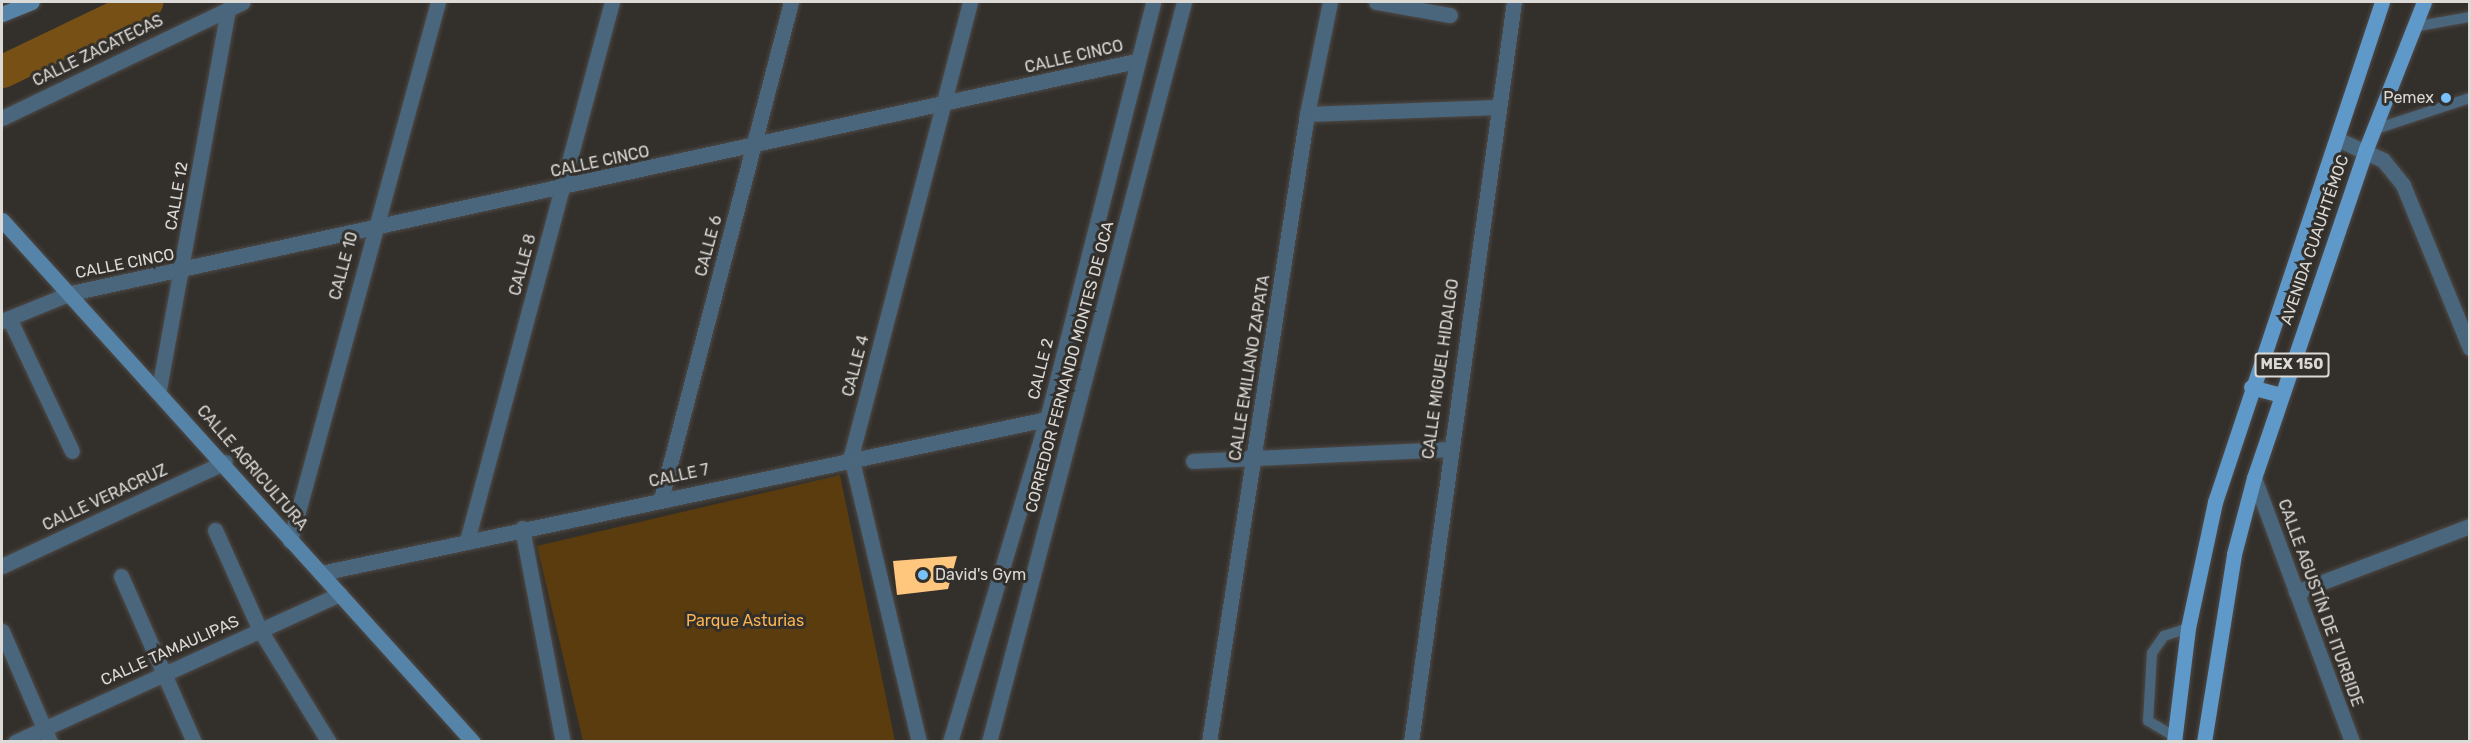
<!DOCTYPE html>
<html>
<head>
<meta charset="utf-8">
<style>
  body { margin:0 }
  #map { position:relative; width:2471px; height:743px; overflow:hidden; background:#332f2b; font-family:Rubik,sans-serif }
  div>[style] { position:absolute }
  .green>* { inset:0; background:#5a3c0f }
  .river>* { height:33px; margin:-16.5px; padding:0 16.5px; transform-origin:16.5px; border-radius:16.5px; background:#765015 }
  .building>* { inset:0; background:#ffc67e }
  .roads { filter:drop-shadow(0 0 2px #4e4a47) drop-shadow(0 0 2px #4e4a47) }
  .lane>* { height:10px; margin:-5px; padding:0 5px; transform-origin:5px; border-radius:5px; background:#4a667d }
  .street>* { height:15px; margin:-7.5px; padding:0 7.5px; transform-origin:7.5px; border-radius:7.5px; background:#4a667d }
  .secondary>* { height:15px; margin:-7.5px; padding:0 7.5px; transform-origin:7.5px; border-radius:7.5px; background:#5683a8 }
  .primary>* { height:15px; margin:-7.5px; padding:0 7.5px; transform-origin:7.5px; border-radius:7.5px; background:#5f99c9 }
  .dots>* { width:16px; height:16px; translate:-50% -50%; box-sizing:border-box; border:3px solid #332f2b; border-radius:50% }
  span { translate:-50% -50%; white-space:nowrap; text-align:center; line-height:1.15; -webkit-text-stroke:6px #332f2b; paint-order:stroke }
  .shield-label span { padding:2px 4px; background:#332f2b; border:2px solid; border-radius:4px; -webkit-text-stroke-width:0 }
  .shield-label { font-size:15px; color:#dcdad7; font-weight:700 }
  .street-label { font-size:16px; color:#dcdad7 }
  .poi-label { font-size:16px; color:#dcdad7 }
  .right { translate:-100% -50%; text-align:right }
  .left { translate:0 -50%; text-align:left }
  .park-label { font-size:16px; color:#fab34f }
  .frame { position:absolute; inset:0; border:3px solid #dcdad7; pointer-events:none }
</style>
</head>
<body>
<div id="map">
  <div class="green">
    <div style="clip-path:polygon(840px 475px,895px 741px,583px 741px,537px 546px)"></div>
  </div>
  <div class="river">
    <div style="left:2px;top:71px;width:160px;rotate:-25.6deg"></div>
  </div>
  <div class="building">
    <div style="clip-path:polygon(957px 556px,948px 589px,897px 595px,893px 561px)"></div>
  </div>
  <div class="roads">
    <div class="lane">
      <div style="left:2413px;top:27px;width:58px;rotate:-10deg"></div>
      <div style="left:2373px;top:130px;width:102px;rotate:-18.3deg"></div>
      <div style="left:2175px;top:737px;width:31px;rotate:-149deg"></div>
      <div style="left:2148px;top:721px;width:68px;rotate:-86.6deg"></div>
      <div style="left:2152px;top:653px;width:21px;rotate:-55deg"></div>
      <div style="left:2164px;top:636px;width:25px;rotate:-18deg"></div>
    </div>
    <div class="street">
      <div style="left:1376px;top:2px;width:75px;rotate:10deg"></div>
      <div style="left:1307px;top:114px;width:190px;rotate:-2.1deg"></div>
      <div style="left:2px;top:118px;width:267px;rotate:-25.7deg"></div>
      <div style="left:2337px;top:139px;width:51px;rotate:24.5deg"></div>
      <div style="left:2383px;top:160px;width:32px;rotate:51deg"></div>
      <div style="left:2403px;top:185px;width:176px;rotate:67.7deg"></div>
      <div style="left:9px;top:318px;width:147px;rotate:64.7deg"></div>
      <div style="left:2px;top:321px;width:74px;rotate:-22.1deg"></div>
      <div style="left:71px;top:293px;width:1090px;rotate:-12.29deg"></div>
      <div style="left:159px;top:389px;width:386px;rotate:-79.7deg"></div>
      <div style="left:1193px;top:461px;width:255px;rotate:-2.7deg"></div>
      <div style="left:2254px;top:478px;width:282px;rotate:69.6deg"></div>
      <div style="left:661px;top:499px;width:514px;rotate:-75.34deg"></div>
      <div style="left:522px;top:528px;width:218px;rotate:79.2deg"></div>
      <div style="left:215px;top:530px;width:110px;rotate:65.8deg"></div>
      <div style="left:260px;top:630px;width:132px;rotate:58.4deg"></div>
      <div style="left:468px;top:537px;width:554px;rotate:-74.94deg"></div>
      <div style="left:290px;top:541px;width:559px;rotate:-74.65deg"></div>
      <div style="left:2px;top:566px;width:246px;rotate:-25deg"></div>
      <div style="left:321px;top:573px;width:742px;rotate:-11.98deg"></div>
      <div style="left:121px;top:576px;width:181px;rotate:66.3deg"></div>
      <div style="left:2296px;top:592px;width:186px;rotate:-20.8deg"></div>
      <div style="left:2px;top:631px;width:121px;rotate:66.6deg"></div>
      <div style="left:15px;top:742px;width:357px;rotate:-24.5deg"></div>
      <div style="left:919px;top:742px;width:294px;rotate:-103.4deg"></div>
      <div style="left:851px;top:456px;width:469px;rotate:-75.3deg"></div>
      <div style="left:950px;top:742px;width:337px;rotate:-73.3deg"></div>
      <div style="left:1047px;top:419px;width:430px;rotate:-75.7deg"></div>
      <div style="left:989px;top:742px;width:765px;rotate:-75.24deg"></div>
      <div style="left:1209px;top:742px;width:636px;rotate:-81.13deg"></div>
      <div style="left:1307px;top:114px;width:114px;rotate:-78.4deg"></div>
      <div style="left:1411px;top:742px;width:747px;rotate:-82.08deg"></div>
    </div>
    <div class="secondary">
      <div style="left:2px;top:14px;width:32px;rotate:-22deg"></div>
      <div style="left:2px;top:220px;width:703px;rotate:47.94deg"></div>
    </div>
    <div class="primary">
      <div style="left:2251px;top:387px;width:31px;rotate:15deg"></div>
      <div style="left:2174px;top:742px;width:115px;rotate:-83deg"></div>
      <div style="left:2188px;top:628px;width:129px;rotate:-77.9deg"></div>
      <div style="left:2215px;top:502px;width:527px;rotate:-71.53deg"></div>
      <div style="left:2204px;top:742px;width:190px;rotate:-80.9deg"></div>
      <div style="left:2234px;top:554px;width:79px;rotate:-75.3deg"></div>
      <div style="left:2254px;top:478px;width:348px;rotate:-71.2deg"></div>
      <div style="left:2366px;top:149px;width:158px;rotate:-68.5deg"></div>
    </div>
  </div>
  <div class="dots">
    <div style="left:2446px;top:98px;background:#79bff8"></div>
    <div style="left:923px;top:575px;background:#79bff8"></div>
  </div>
  <div class="shield-label">
    <span style="left:2292px;top:365px">MEX 150</span>
  </div>
  <div class="street-label">
    <span style="left:98px;top:51px;rotate:-26deg">CALLE ZACATECAS</span>
    <span style="left:1074px;top:57px;rotate:-13deg">CALLE CINCO</span>
    <span style="left:600px;top:162px;rotate:-12deg">CALLE CINCO</span>
    <span style="left:177px;top:196px;rotate:-80deg">CALLE 12</span>
    <span style="left:2315px;top:240px;rotate:-71deg">AVENIDA CUAUHTÉMOC</span>
    <span style="left:709px;top:246px;rotate:-75deg">CALLE 6</span>
    <span style="left:125px;top:264px;rotate:-11deg">CALLE CINCO</span>
    <span style="left:523px;top:265px;rotate:-75deg">CALLE 8</span>
    <span style="left:344px;top:266px;rotate:-75deg">CALLE 10</span>
    <span style="left:856px;top:366px;rotate:-75deg">CALLE 4</span>
    <span style="left:1070px;top:367px;rotate:-75deg">CORREDOR FERNANDO MONTES DE OCA</span>
    <span style="left:1250px;top:368px;rotate:-81deg">CALLE EMILIANO ZAPATA</span>
    <span style="left:1041px;top:369px;rotate:-76deg">CALLE 2</span>
    <span style="left:1441px;top:369px;rotate:-82deg">CALLE MIGUEL HIDALGO</span>
    <span style="left:252px;top:468px;rotate:49deg">CALLE AGRICULTURA</span>
    <span style="left:679px;top:476px;rotate:-12deg">CALLE 7</span>
    <span style="left:105px;top:498px;rotate:-25deg">CALLE VERACRUZ</span>
    <span style="left:2320px;top:603px;rotate:70deg">CALLE AGUSTÍN DE ITURBIDE</span>
    <span style="left:170px;top:651px;rotate:-24deg">CALLE TAMAULIPAS</span>
  </div>
  <div class="poi-label">
    <span class="right" style="left:2434px;top:98px">Pemex</span>
    <span class="left" style="left:935px;top:575px">David's Gym</span>
  </div>
  <div class="park-label">
    <span style="left:745px;top:621px">Parque Asturias</span>
  </div>
  <div class="frame"></div>
</div>
</body>
</html>
